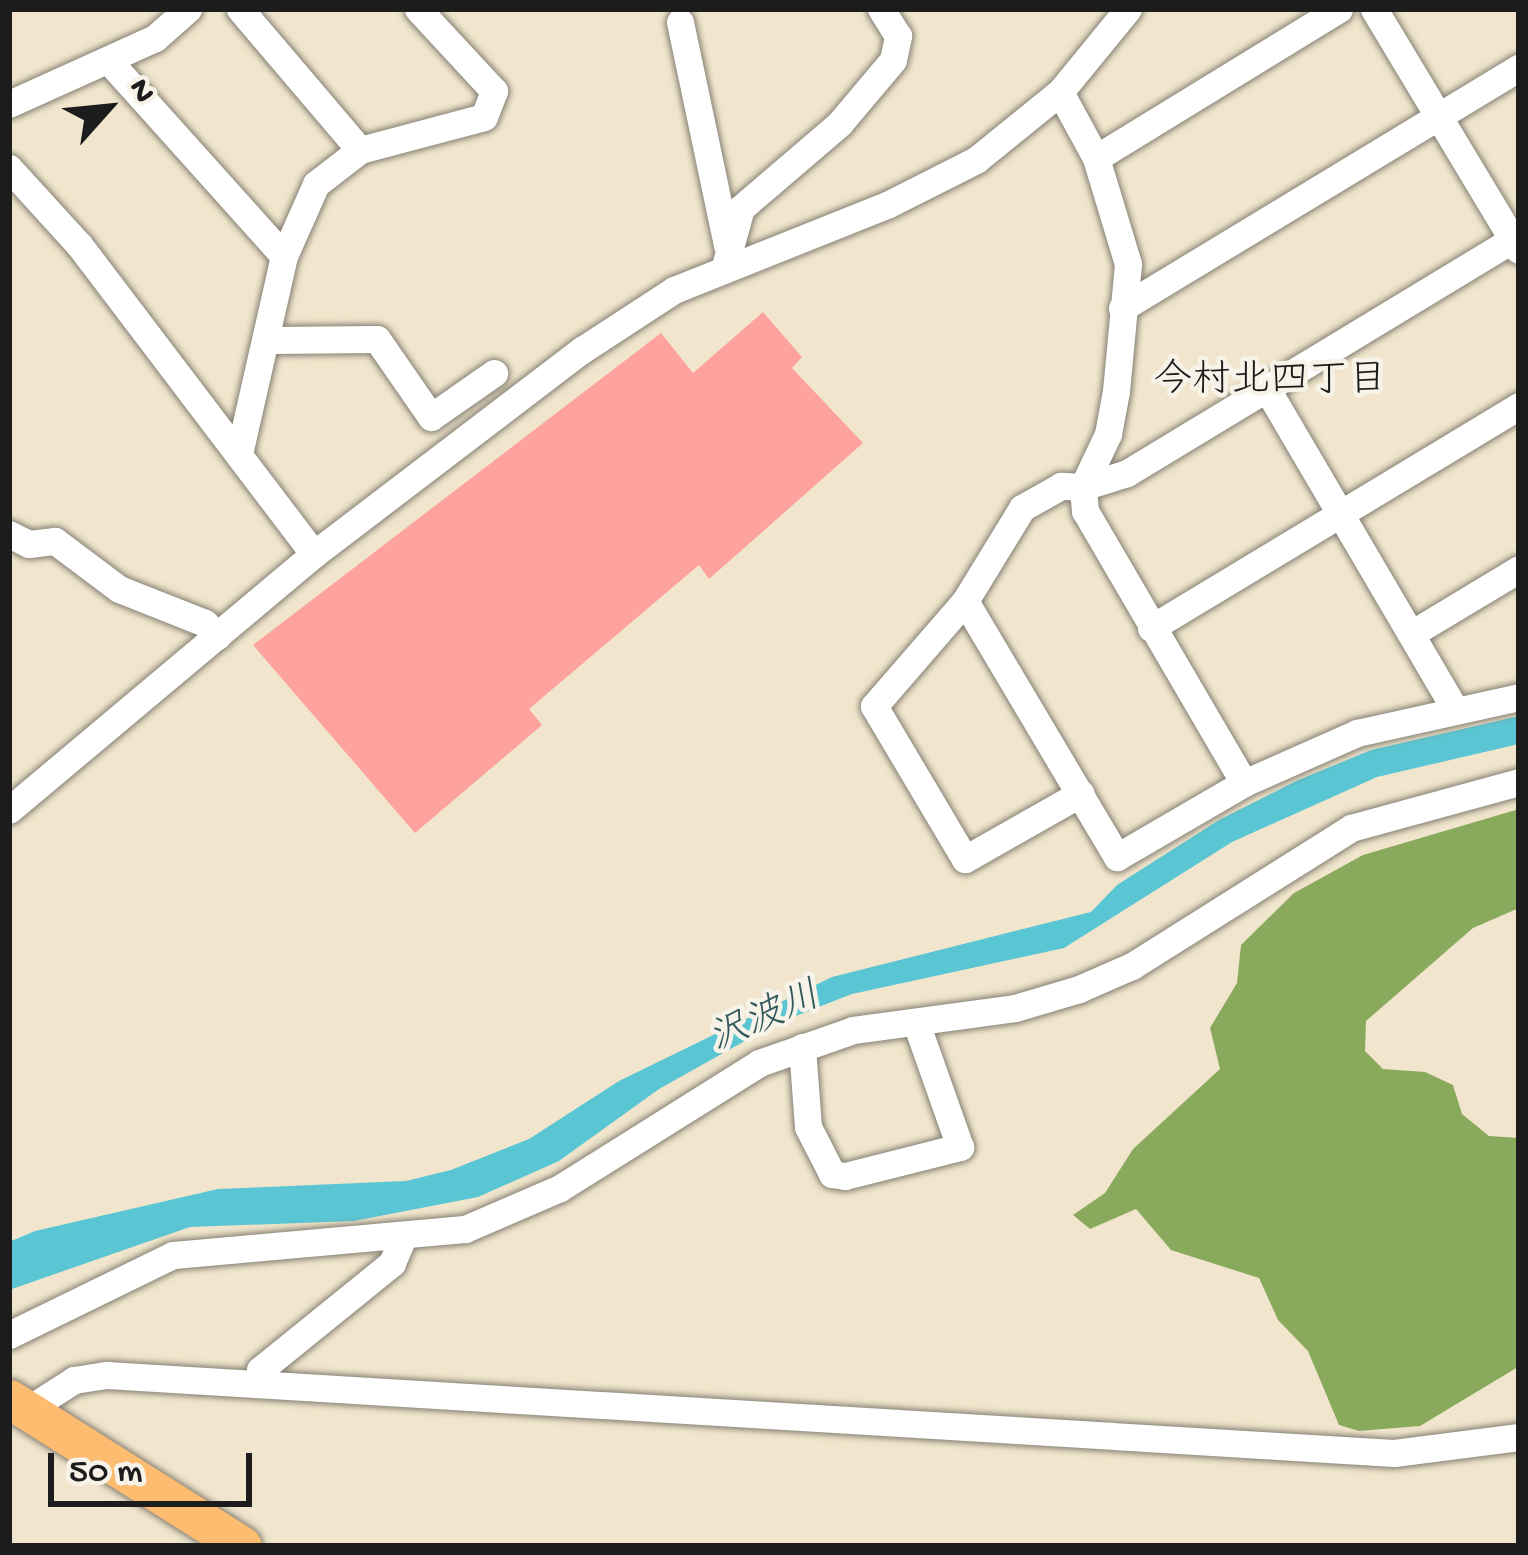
<!DOCTYPE html>
<html>
<head>
<meta charset="utf-8">
<style>
  body { margin:0 }
  #map { position:relative; width:1528px; height:1555px; overflow:hidden; background:#f1e6cd; font-family:"Gochi Hand","Klee One",sans-serif }
  div>[style] { position:absolute }
  .forest>* { inset:0; background:#89aa5d }
  .water>* { inset:0; background:#5ac6d4 }
  .building>* { inset:0; background:#fea29d }
  .roads { filter:drop-shadow(0 0 3px #868174) drop-shadow(0 0 3px #868174) }
  .minor>* { height:27px; margin:-13.5px; padding:0 13.5px; transform-origin:13.5px; border-radius:13.5px; background:#fff }
  .highway>* { height:39px; margin:-19.5px; padding:0 19.5px; transform-origin:19.5px; border-radius:19.5px; background:#febc70 }
  span { translate:-50% -50%; white-space:nowrap; text-align:center; line-height:1.15; -webkit-text-stroke:9px #f7f3e8; paint-order:stroke }
  .neighbourhood-label { font-size:39px; color:#1c1c1c }
  .water-label { font-size:39px; color:#32585c; font-style:italic }
  .frame { position:absolute; inset:0; border:12px solid #1c1c1c; pointer-events:none }
  .north { position:absolute; left:48px; top:48px; width:120px; height:120px; -webkit-text-stroke:9px #f7f3e8; paint-order:stroke; rotate:63deg; font-size:33px; font-weight:700; line-height:48px; text-align:center; color:#1c1c1c }
  .north::after { content:''; display:block; margin:auto; width:42px; height:54px; background:#1c1c1c; clip-path:polygon(50% 0,100% 100%,50% 72%,0 100%) }
  .scale { position:absolute; left:48px; top:1453px; width:204px; height:54px; box-sizing:border-box; border:6px solid #1c1c1c; border-top:0; padding-left:15px; font-size:36px; line-height:42px; white-space:nowrap; color:#1c1c1c; -webkit-text-stroke:9px #f7f3e8; paint-order:stroke }
</style>
</head>
<body>
<div id="map">
  <div class="forest">
    <div style="clip-path:polygon(1519px 809px,1519px 908px,1473px 928px,1366px 1021px,1365px 1051px,1383px 1069px,1425px 1072px,1453px 1085px,1462px 1114px,1489px 1136px,1519px 1138px,1518px 1367px,1420px 1426px,1359px 1431px,1339px 1425px,1308px 1351px,1278px 1320px,1259px 1278px,1171px 1250px,1136px 1209px,1090px 1229px,1073px 1215px,1105px 1193px,1133px 1149px,1220px 1069px,1210px 1028px,1237px 983px,1241px 945px,1294px 893px,1363px 855px)"></div>
  </div>
  <div class="water">
    <div style="clip-path:polygon(1519px 716px,1519px 744px,1377px 777px,1232px 842px,1064px 948px,852px 994px,775px 1024px,659px 1089px,559px 1161px,478px 1197px,354px 1221px,190px 1227px,9px 1290px,9px 1242px,35px 1231px,218px 1189px,406px 1181px,451px 1170px,529px 1139px,619px 1081px,832px 977px,1091px 912px,1117px 885px,1219px 820px,1296px 781px,1371px 750px)"></div>
  </div>
  <div class="building">
    <div style="clip-path:polygon(763px 312px,802px 357px,792px 368px,863px 443px,709px 579px,699px 565px,529px 709px,542px 725px,415px 833px,253px 645px,661px 333px,693px 373px)"></div>
  </div>
  <div class="roads">
    <div class="minor">
      <div style="left:240px;top:9px;width:185px;rotate:49.6deg"></div>
      <div style="left:1374px;top:9px;width:281px;rotate:59deg"></div>
      <div style="left:680px;top:22px;width:228px;rotate:78.1deg"></div>
      <div style="left:108px;top:60px;width:263px;rotate:48.1deg"></div>
      <div style="left:1060px;top:92px;width:75px;rotate:61.4deg"></div>
      <div style="left:1096px;top:158px;width:111px;rotate:73.2deg"></div>
      <div style="left:1128px;top:264px;width:128px;rotate:95.4deg"></div>
      <div style="left:1116px;top:391px;width:44px;rotate:100.5deg"></div>
      <div style="left:1108px;top:434px;width:59px;rotate:115.3deg"></div>
      <div style="left:1083px;top:487px;width:22px;rotate:-177deg"></div>
      <div style="left:1061px;top:486px;width:45px;rotate:150.6deg"></div>
      <div style="left:1022px;top:508px;width:109px;rotate:121.5deg"></div>
      <div style="left:965px;top:601px;width:298px;rotate:59.3deg"></div>
      <div style="left:1117px;top:857px;width:147px;rotate:-30.2deg"></div>
      <div style="left:1244px;top:783px;width:124px;rotate:-23.9deg"></div>
      <div style="left:1357px;top:733px;width:166px;rotate:-12.5deg"></div>
      <div style="left:9px;top:104px;width:160px;rotate:-24.3deg"></div>
      <div style="left:155px;top:38px;width:44px;rotate:-41.3deg"></div>
      <div style="left:1096px;top:158px;width:285px;rotate:-31.5deg"></div>
      <div style="left:9px;top:168px;width:105px;rotate:47.7deg"></div>
      <div style="left:80px;top:246px;width:387px;rotate:52.8deg"></div>
      <div style="left:725px;top:266px;width:60px;rotate:-74.6deg"></div>
      <div style="left:741px;top:208px;width:130px;rotate:-40.6deg"></div>
      <div style="left:840px;top:123px;width:82px;rotate:-49.9deg"></div>
      <div style="left:893px;top:60px;width:25px;rotate:-78deg"></div>
      <div style="left:898px;top:36px;width:32px;rotate:-122deg"></div>
      <div style="left:1122px;top:308px;width:464px;rotate:-31.2deg"></div>
      <div style="left:269px;top:340px;width:108px;rotate:-0.5deg"></div>
      <div style="left:377px;top:339px;width:95px;rotate:55.3deg"></div>
      <div style="left:431px;top:417px;width:77px;rotate:-34.9deg"></div>
      <div style="left:1267px;top:389px;width:371px;rotate:59.6deg"></div>
      <div style="left:239px;top:454px;width:203px;rotate:-77.2deg"></div>
      <div style="left:284px;top:256px;width:79px;rotate:-66deg"></div>
      <div style="left:316px;top:184px;width:56px;rotate:-37.7deg"></div>
      <div style="left:360px;top:150px;width:128px;rotate:-14.9deg"></div>
      <div style="left:484px;top:117px;width:28px;rotate:-69deg"></div>
      <div style="left:494px;top:91px;width:112px;rotate:-132.8deg"></div>
      <div style="left:9px;top:534px;width:22px;rotate:27deg"></div>
      <div style="left:29px;top:544px;width:26px;rotate:-7deg"></div>
      <div style="left:55px;top:541px;width:80px;rotate:36.9deg"></div>
      <div style="left:119px;top:589px;width:92px;rotate:21.6deg"></div>
      <div style="left:205px;top:623px;width:18px;rotate:47deg"></div>
      <div style="left:965px;top:601px;width:139px;rotate:130.9deg"></div>
      <div style="left:874px;top:706px;width:178px;rotate:59.3deg"></div>
      <div style="left:965px;top:859px;width:133px;rotate:-29.6deg"></div>
      <div style="left:1151px;top:628px;width:430px;rotate:-31.1deg"></div>
      <div style="left:1416px;top:631px;width:120px;rotate:-31deg"></div>
      <div style="left:1244px;top:783px;width:315px;rotate:-120.3deg"></div>
      <div style="left:1085px;top:511px;width:24px;rotate:-95deg"></div>
      <div style="left:1083px;top:487px;width:46px;rotate:-17.7deg"></div>
      <div style="left:1127px;top:473px;width:458px;rotate:-31.2deg"></div>
      <div style="left:9px;top:810px;width:398px;rotate:-40deg"></div>
      <div style="left:314px;top:554px;width:337px;rotate:-37.3deg"></div>
      <div style="left:582px;top:350px;width:110px;rotate:-33.1deg"></div>
      <div style="left:674px;top:290px;width:229px;rotate:-21.8deg"></div>
      <div style="left:887px;top:205px;width:100px;rotate:-26.8deg"></div>
      <div style="left:976px;top:160px;width:108px;rotate:-39deg"></div>
      <div style="left:1060px;top:92px;width:107px;rotate:-50.7deg"></div>
      <div style="left:802px;top:1047px;width:80px;rotate:85.7deg"></div>
      <div style="left:808px;top:1127px;width:53px;rotate:62.9deg"></div>
      <div style="left:832px;top:1174px;width:13px;rotate:9deg"></div>
      <div style="left:845px;top:1176px;width:119px;rotate:-14.2deg"></div>
      <div style="left:960px;top:1147px;width:132px;rotate:-109.5deg"></div>
      <div style="left:9px;top:1335px;width:182px;rotate:-26deg"></div>
      <div style="left:173px;top:1255px;width:293px;rotate:-5.1deg"></div>
      <div style="left:465px;top:1229px;width:103px;rotate:-23.3deg"></div>
      <div style="left:560px;top:1188px;width:235px;rotate:-32.1deg"></div>
      <div style="left:759px;top:1063px;width:100px;rotate:-19.3deg"></div>
      <div style="left:853px;top:1030px;width:163px;rotate:-7.7deg"></div>
      <div style="left:1015px;top:1008px;width:67px;rotate:-16.5deg"></div>
      <div style="left:1079px;top:989px;width:58px;rotate:-23.5deg"></div>
      <div style="left:1132px;top:966px;width:259px;rotate:-32.2deg"></div>
      <div style="left:1351px;top:828px;width:174px;rotate:-15.3deg"></div>
      <div style="left:258px;top:1384px;width:14px;rotate:-82deg"></div>
      <div style="left:260px;top:1370px;width:170px;rotate:-39deg"></div>
      <div style="left:392px;top:1263px;width:25px;rotate:-67deg"></div>
      <div style="left:27px;top:1410px;width:56px;rotate:-32.6deg"></div>
      <div style="left:74px;top:1380px;width:33px;rotate:-9deg"></div>
      <div style="left:107px;top:1375px;width:1289px;rotate:3.47deg"></div>
      <div style="left:1394px;top:1453px;width:126px;rotate:-7.3deg"></div>
    </div>
    <div class="highway">
      <div style="left:9px;top:1399px;width:275px;rotate:32.2deg"></div>
    </div>
  </div>
  <div class="neighbourhood-label">
    <span style="left:1270px;top:383px">今村北四丁目</span>
  </div>
  <div class="water-label">
    <span style="left:766px;top:1020px;rotate:-24deg">沢波川</span>
  </div>
  <div class="frame"></div>
  <div class="north">N</div>
  <div class="scale">50 m</div>
</div>
</body>
</html>
